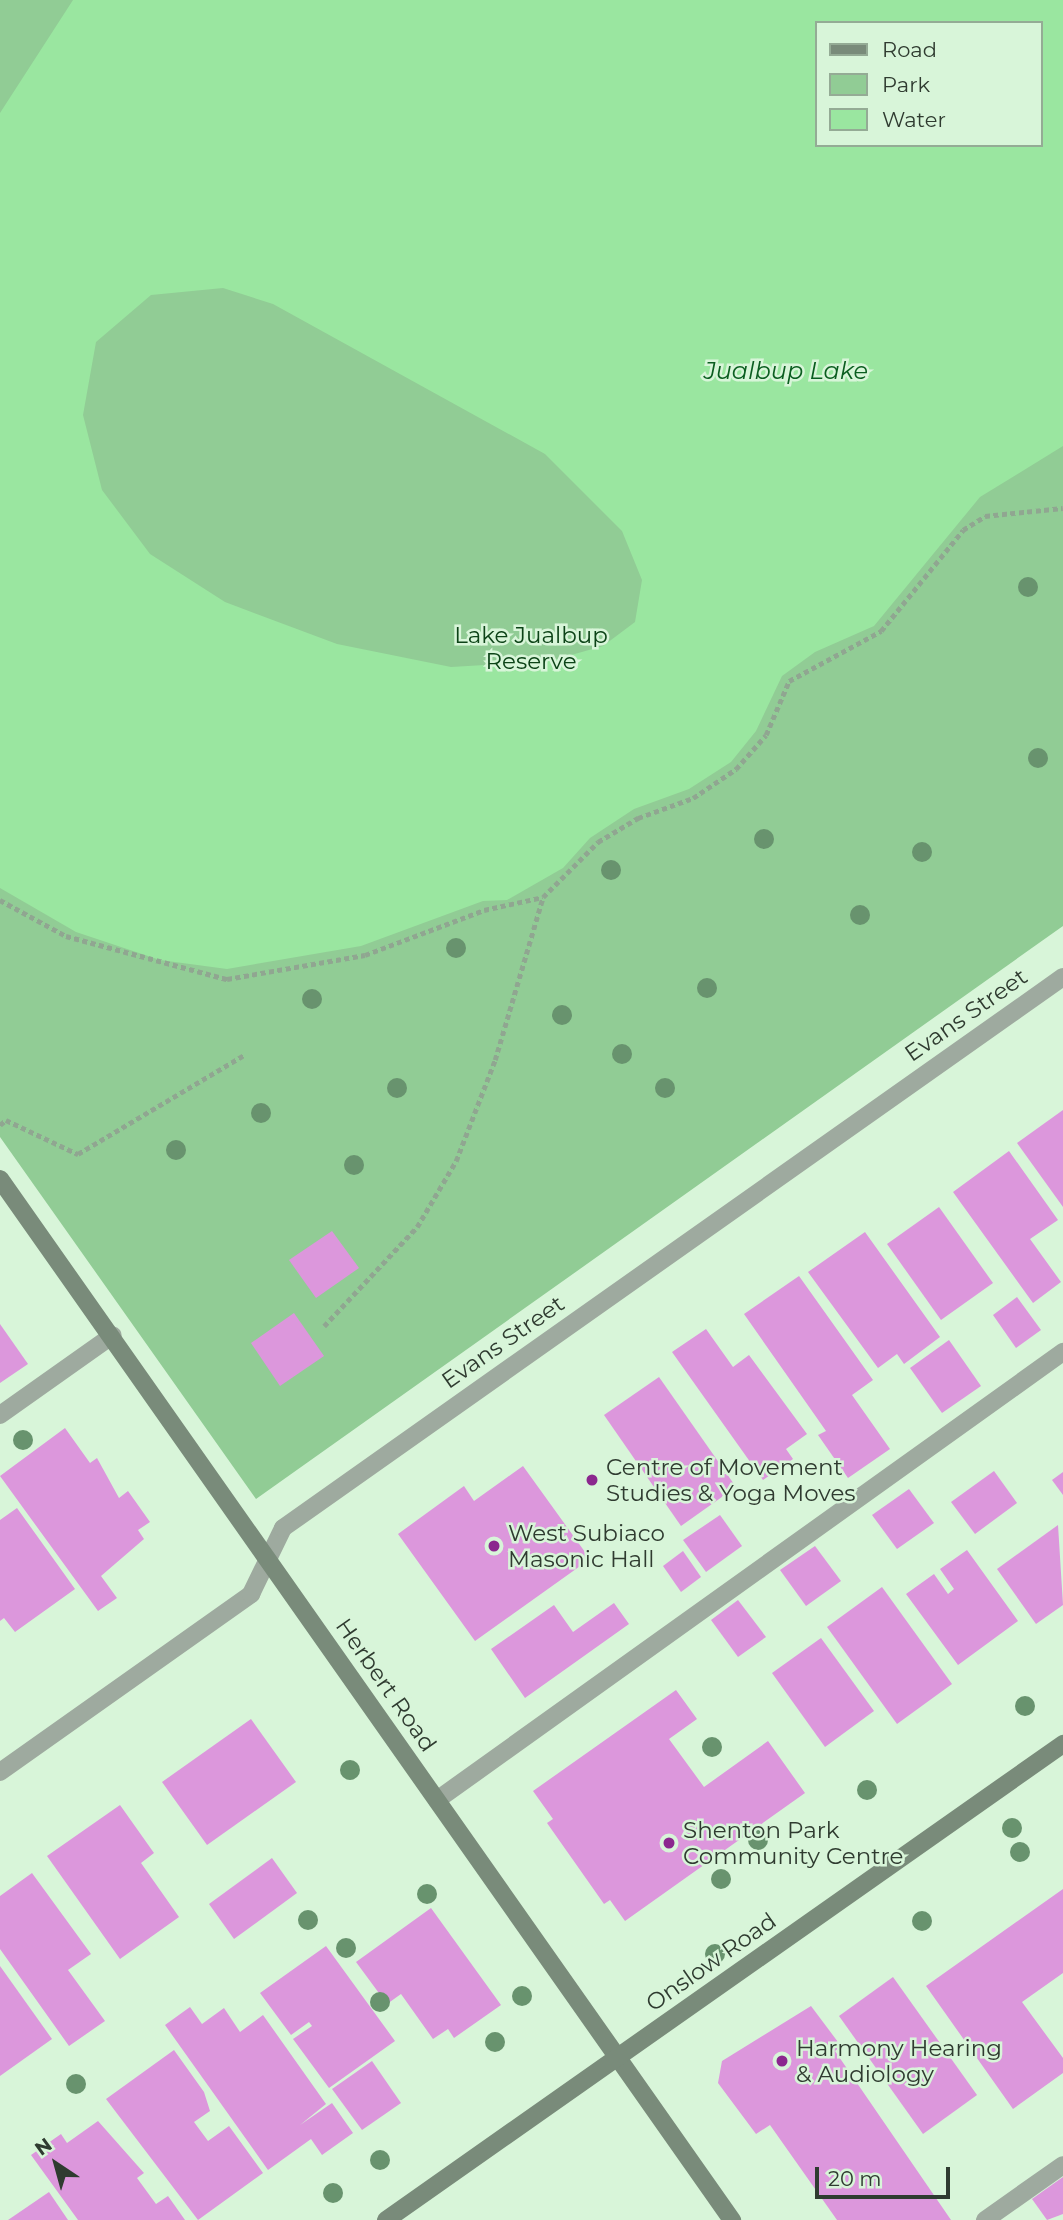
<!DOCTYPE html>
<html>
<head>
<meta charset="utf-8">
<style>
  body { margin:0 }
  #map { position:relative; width:1063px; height:2220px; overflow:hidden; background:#d8f5d9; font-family:Montserrat,sans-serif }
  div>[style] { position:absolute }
  .green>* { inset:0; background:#91cc95 }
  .water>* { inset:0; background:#9ae6a0 }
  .building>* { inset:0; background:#dc97dc }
  .path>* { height:4.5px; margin-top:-2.25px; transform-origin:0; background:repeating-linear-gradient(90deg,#90a691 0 5px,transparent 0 8.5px) }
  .lane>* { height:18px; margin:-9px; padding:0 9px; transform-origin:9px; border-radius:9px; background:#9eaa9f }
  .street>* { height:18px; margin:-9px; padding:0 9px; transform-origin:9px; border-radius:9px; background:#9eaa9f }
  .secondary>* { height:18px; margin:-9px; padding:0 9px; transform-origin:9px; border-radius:9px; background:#798b7a }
  .trees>* { width:20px; height:20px; margin:-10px; border-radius:50%; background:#68936e }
  .dots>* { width:19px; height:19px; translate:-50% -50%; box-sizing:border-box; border:4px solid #d8f5d9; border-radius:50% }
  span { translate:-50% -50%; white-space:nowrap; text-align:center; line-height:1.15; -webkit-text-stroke:5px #d8f5d9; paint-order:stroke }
  .park-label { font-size:23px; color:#0c4317 }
  .street-label { font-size:23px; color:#2f3b30 }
  .poi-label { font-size:23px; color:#2f3b30 }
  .left { translate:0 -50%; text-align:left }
  .water-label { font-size:24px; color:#0b5e20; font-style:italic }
  .legend { position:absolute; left:815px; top:21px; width:228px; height:126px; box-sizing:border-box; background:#d8f5d9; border:2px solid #94ab95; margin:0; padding:9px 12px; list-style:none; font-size:21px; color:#2f3b30 }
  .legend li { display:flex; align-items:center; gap:14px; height:35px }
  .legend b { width:35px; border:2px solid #94ab95 }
  .north { position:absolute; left:21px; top:2129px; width:70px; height:70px; -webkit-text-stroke:5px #d8f5d9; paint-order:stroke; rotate:324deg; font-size:19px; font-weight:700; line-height:28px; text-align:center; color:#2f3b30 }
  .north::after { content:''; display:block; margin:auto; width:24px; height:32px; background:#2f3b30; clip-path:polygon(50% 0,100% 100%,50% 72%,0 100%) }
  .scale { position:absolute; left:815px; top:2167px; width:135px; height:32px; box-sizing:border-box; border:4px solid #2f3b30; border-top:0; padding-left:9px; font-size:21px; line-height:24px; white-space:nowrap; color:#2f3b30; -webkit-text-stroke:5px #d8f5d9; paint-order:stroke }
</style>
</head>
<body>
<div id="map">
  <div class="green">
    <div style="clip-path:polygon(evenodd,0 0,1063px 0,1063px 926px,256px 1499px,0 1137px,0 0,816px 23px,1040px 23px,1040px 145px,816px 145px,816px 23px)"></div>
  </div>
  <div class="water">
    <div style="clip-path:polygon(evenodd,73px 0,1063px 0,1063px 446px,980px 497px,874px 626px,815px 652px,782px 676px,756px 731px,731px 762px,689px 789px,634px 809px,590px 838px,563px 868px,507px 900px,483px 901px,361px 946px,227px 969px,160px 960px,76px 932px,0 888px,0 113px,73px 0,816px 23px,1040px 23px,1040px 145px,816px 145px,816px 23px,73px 0,223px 288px,273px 304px,545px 454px,622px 531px,642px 580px,635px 622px,603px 646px,550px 661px,451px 667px,337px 644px,225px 602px,150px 554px,102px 490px,83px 415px,96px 342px,151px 295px,223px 288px)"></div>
  </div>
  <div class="building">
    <div style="clip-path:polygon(1063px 1110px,1063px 1207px,1017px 1143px)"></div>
    <div style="clip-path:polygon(1009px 1151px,1058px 1220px,1030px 1239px,1061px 1282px,1033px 1303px,953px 1192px)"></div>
    <div style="clip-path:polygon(939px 1207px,993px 1283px,941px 1320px,887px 1244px)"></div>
    <div style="clip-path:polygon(332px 1231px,359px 1268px,316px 1298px,289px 1260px)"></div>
    <div style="clip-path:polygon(865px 1232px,940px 1337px,904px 1364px,897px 1354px,878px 1368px,808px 1272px)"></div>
    <div style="clip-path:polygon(799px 1276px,873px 1380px,852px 1395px,890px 1449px,848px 1478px,818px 1435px,826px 1431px,744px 1314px)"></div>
    <div style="clip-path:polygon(1017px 1297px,1041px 1330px,1016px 1348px,993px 1315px)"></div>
    <div style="clip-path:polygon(294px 1313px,324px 1356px,280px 1386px,251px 1343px)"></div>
    <div style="clip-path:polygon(0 1324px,28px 1364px,0 1383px)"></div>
    <div style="clip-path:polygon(706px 1329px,733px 1367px,749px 1355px,807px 1434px,786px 1449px,793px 1459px,763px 1480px,672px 1352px)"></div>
    <div style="clip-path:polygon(949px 1340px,981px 1386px,942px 1413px,910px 1368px)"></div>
    <div style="clip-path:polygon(659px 1377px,736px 1487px,681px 1526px,604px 1415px)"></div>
    <div style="clip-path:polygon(65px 1428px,90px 1463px,97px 1458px,119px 1498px,128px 1491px,150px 1522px,138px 1530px,144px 1539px,101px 1576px,117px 1598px,98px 1611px,0 1476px)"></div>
    <div style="clip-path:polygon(523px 1466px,590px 1559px,475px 1641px,398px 1534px,464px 1486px,474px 1501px)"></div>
    <div style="clip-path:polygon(994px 1471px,1017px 1503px,975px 1534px,951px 1502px)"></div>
    <div style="clip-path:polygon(1063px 1472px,1063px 1495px,1052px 1480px)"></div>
    <div style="clip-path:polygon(909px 1489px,934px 1523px,897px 1549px,872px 1515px)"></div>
    <div style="clip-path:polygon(17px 1508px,75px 1589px,15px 1632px,4px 1618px,0 1621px,0 1520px)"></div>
    <div style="clip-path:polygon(720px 1515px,742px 1546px,706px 1572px,683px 1540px)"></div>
    <div style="clip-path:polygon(1058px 1525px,1063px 1605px,1036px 1624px,997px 1569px)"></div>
    <div style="clip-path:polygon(815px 1546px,841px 1581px,806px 1606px,780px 1570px)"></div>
    <div style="clip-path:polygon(967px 1550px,1018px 1621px,958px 1665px,906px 1594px,934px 1574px,948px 1594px,954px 1589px,940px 1569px)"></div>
    <div style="clip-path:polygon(683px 1551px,701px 1577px,681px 1592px,663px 1566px)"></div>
    <div style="clip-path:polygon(882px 1587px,952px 1684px,897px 1724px,827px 1627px)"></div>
    <div style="clip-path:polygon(738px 1600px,766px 1637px,738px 1657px,711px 1620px)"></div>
    <div style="clip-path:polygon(614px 1603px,629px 1624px,525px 1698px,491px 1649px,554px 1605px,573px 1632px)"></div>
    <div style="clip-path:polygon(821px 1638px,874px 1711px,825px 1747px,772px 1673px)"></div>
    <div style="clip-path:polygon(676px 1690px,697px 1719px,669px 1739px,704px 1787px,768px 1741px,805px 1793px,625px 1921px,610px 1900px,604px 1904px,547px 1823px,553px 1819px,533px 1791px)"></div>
    <div style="clip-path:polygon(251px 1719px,296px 1782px,207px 1845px,162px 1782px)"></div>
    <div style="clip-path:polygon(120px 1805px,154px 1853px,141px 1863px,179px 1917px,120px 1959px,47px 1856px)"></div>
    <div style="clip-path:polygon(272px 1858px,297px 1893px,234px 1939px,209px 1904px)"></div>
    <div style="clip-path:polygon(32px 1873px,91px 1954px,68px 1970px,105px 2021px,69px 2046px,0 1949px,0 1896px)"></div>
    <div style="clip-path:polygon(1063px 1889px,1063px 1973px,1022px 2002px,1063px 2058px,1063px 2073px,1013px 2109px,926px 1986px)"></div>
    <div style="clip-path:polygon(431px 1908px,501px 2005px,454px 2038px,448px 2029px,433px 2039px,401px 1994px,387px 2004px,356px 1962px)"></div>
    <div style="clip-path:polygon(326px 1946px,395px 2041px,329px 2088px,293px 2039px,312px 2026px,309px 2022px,291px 2035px,260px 1993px)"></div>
    <div style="clip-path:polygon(0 1966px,52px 2039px,0 2076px)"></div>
    <div style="clip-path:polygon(893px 1977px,977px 2095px,923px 2134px,839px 2016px)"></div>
    <div style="clip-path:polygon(811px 2006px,841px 2046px,835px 2051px,951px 2220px,837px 2220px,770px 2125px,756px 2134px,718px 2083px,722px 2061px)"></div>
    <div style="clip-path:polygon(190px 2007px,202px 2024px,224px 2008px,240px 2032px,263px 2015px,326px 2104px,300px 2125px,332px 2103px,353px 2133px,322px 2155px,311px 2139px,268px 2170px,165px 2025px)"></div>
    <div style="clip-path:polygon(174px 2050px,204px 2092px,210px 2111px,194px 2122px,208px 2141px,229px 2126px,263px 2173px,198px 2220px,106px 2099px)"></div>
    <div style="clip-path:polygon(372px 2061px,401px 2103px,362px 2130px,332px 2089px)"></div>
    <div style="clip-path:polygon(98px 2121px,144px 2173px,137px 2178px,156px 2204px,168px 2196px,185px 2220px,78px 2220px,31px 2155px,61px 2134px,67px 2143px)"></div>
    <div style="clip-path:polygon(1063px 2177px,1063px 2214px,1047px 2220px,1032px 2199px)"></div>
    <div style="clip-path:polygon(49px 2192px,68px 2220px,8px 2220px)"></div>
  </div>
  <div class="path">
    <div style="left:0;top:900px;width:75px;rotate:28.6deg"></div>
    <div style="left:66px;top:936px;width:167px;rotate:15deg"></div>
    <div style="left:227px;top:979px;width:140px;rotate:-9.9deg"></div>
    <div style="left:365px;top:955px;width:127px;rotate:-20.7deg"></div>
    <div style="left:484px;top:910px;width:60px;rotate:-12.4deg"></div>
    <div style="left:543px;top:897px;width:78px;rotate:-45deg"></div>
    <div style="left:598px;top:842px;width:47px;rotate:-31deg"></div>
    <div style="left:638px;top:818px;width:59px;rotate:-20deg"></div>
    <div style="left:693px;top:798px;width:52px;rotate:-34deg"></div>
    <div style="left:736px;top:769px;width:45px;rotate:-48.6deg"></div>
    <div style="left:766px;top:735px;width:59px;rotate:-66.9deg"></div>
    <div style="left:789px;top:681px;width:105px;rotate:-28.5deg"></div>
    <div style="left:881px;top:631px;width:130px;rotate:-50.9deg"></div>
    <div style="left:963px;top:530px;width:26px;rotate:-32deg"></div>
    <div style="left:985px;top:516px;width:78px;rotate:-5.9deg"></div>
    <div style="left:0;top:1125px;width:8px;rotate:-40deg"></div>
    <div style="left:6px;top:1120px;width:80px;rotate:25.3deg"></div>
    <div style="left:78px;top:1154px;width:193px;rotate:-30.8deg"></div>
    <div style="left:324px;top:1326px;width:136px;rotate:-46.8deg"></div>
    <div style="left:417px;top:1227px;width:77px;rotate:-59.4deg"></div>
    <div style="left:456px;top:1161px;width:108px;rotate:-68.9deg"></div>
    <div style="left:495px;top:1060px;width:170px;rotate:-73.6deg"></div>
  </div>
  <div class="lane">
    <div style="left:0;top:1415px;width:138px;rotate:-35.3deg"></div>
    <div style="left:437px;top:1800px;width:770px;rotate:-35.59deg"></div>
    <div style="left:985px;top:2220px;width:95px;rotate:-35.2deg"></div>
  </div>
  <div class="street">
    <div style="left:0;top:1772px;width:308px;rotate:-35.3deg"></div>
    <div style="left:251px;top:1594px;width:73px;rotate:-64.1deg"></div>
    <div style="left:283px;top:1528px;width:955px;rotate:-35.24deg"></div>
  </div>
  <div class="secondary">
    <div style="left:0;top:1179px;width:1273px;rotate:54.89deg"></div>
    <div style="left:386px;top:2220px;width:828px;rotate:-35.11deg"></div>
  </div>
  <div class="trees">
    <div style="left:1028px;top:587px"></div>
    <div style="left:1038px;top:758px"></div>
    <div style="left:764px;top:839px"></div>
    <div style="left:922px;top:852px"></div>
    <div style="left:611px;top:870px"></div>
    <div style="left:860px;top:915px"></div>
    <div style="left:456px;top:948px"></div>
    <div style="left:707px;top:988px"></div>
    <div style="left:312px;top:999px"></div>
    <div style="left:562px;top:1015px"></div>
    <div style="left:622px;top:1054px"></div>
    <div style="left:397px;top:1088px"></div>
    <div style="left:665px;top:1088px"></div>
    <div style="left:261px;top:1113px"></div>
    <div style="left:176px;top:1150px"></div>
    <div style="left:354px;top:1165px"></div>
    <div style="left:23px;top:1440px"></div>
    <div style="left:1025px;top:1706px"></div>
    <div style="left:712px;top:1747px"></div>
    <div style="left:350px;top:1770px"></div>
    <div style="left:867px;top:1790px"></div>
    <div style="left:1012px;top:1828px"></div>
    <div style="left:758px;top:1840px"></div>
    <div style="left:1020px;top:1852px"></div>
    <div style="left:721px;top:1879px"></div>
    <div style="left:427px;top:1894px"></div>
    <div style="left:308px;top:1920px"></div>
    <div style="left:922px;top:1921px"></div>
    <div style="left:346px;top:1948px"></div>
    <div style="left:715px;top:1954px"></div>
    <div style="left:522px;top:1996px"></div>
    <div style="left:380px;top:2002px"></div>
    <div style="left:495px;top:2042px"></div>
    <div style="left:76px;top:2084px"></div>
    <div style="left:380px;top:2160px"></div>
    <div style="left:333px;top:2193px"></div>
  </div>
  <div class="dots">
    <div style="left:592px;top:1480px;background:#8b278e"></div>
    <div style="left:494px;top:1546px;background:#8b278e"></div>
    <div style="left:669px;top:1843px;background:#8b278e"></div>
    <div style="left:782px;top:2061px;background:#8b278e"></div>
  </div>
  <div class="park-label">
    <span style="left:531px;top:648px">Lake Jualbup<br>Reserve</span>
  </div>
  <div class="street-label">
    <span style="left:966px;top:1015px;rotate:-35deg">Evans Street</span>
    <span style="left:503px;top:1342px;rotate:-35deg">Evans Street</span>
    <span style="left:386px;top:1685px;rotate:55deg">Herbert Road</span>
    <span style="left:711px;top:1962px;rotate:-35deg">Onslow Road</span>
  </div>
  <div class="poi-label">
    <span class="left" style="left:606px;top:1480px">Centre of Movement<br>Studies &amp; Yoga Moves</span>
    <span class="left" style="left:508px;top:1546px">West Subiaco<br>Masonic Hall</span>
    <span class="left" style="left:683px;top:1843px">Shenton Park<br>Community Centre</span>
    <span class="left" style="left:796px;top:2061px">Harmony Hearing<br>&amp; Audiology</span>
  </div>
  <div class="water-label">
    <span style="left:786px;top:371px">Jualbup Lake</span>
  </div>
  <ul class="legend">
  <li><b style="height:9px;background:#798b7a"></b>Road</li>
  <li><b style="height:19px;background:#91cc95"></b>Park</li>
  <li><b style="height:19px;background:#9ae6a0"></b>Water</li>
  </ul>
  <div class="north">N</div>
  <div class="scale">20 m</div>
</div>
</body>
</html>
